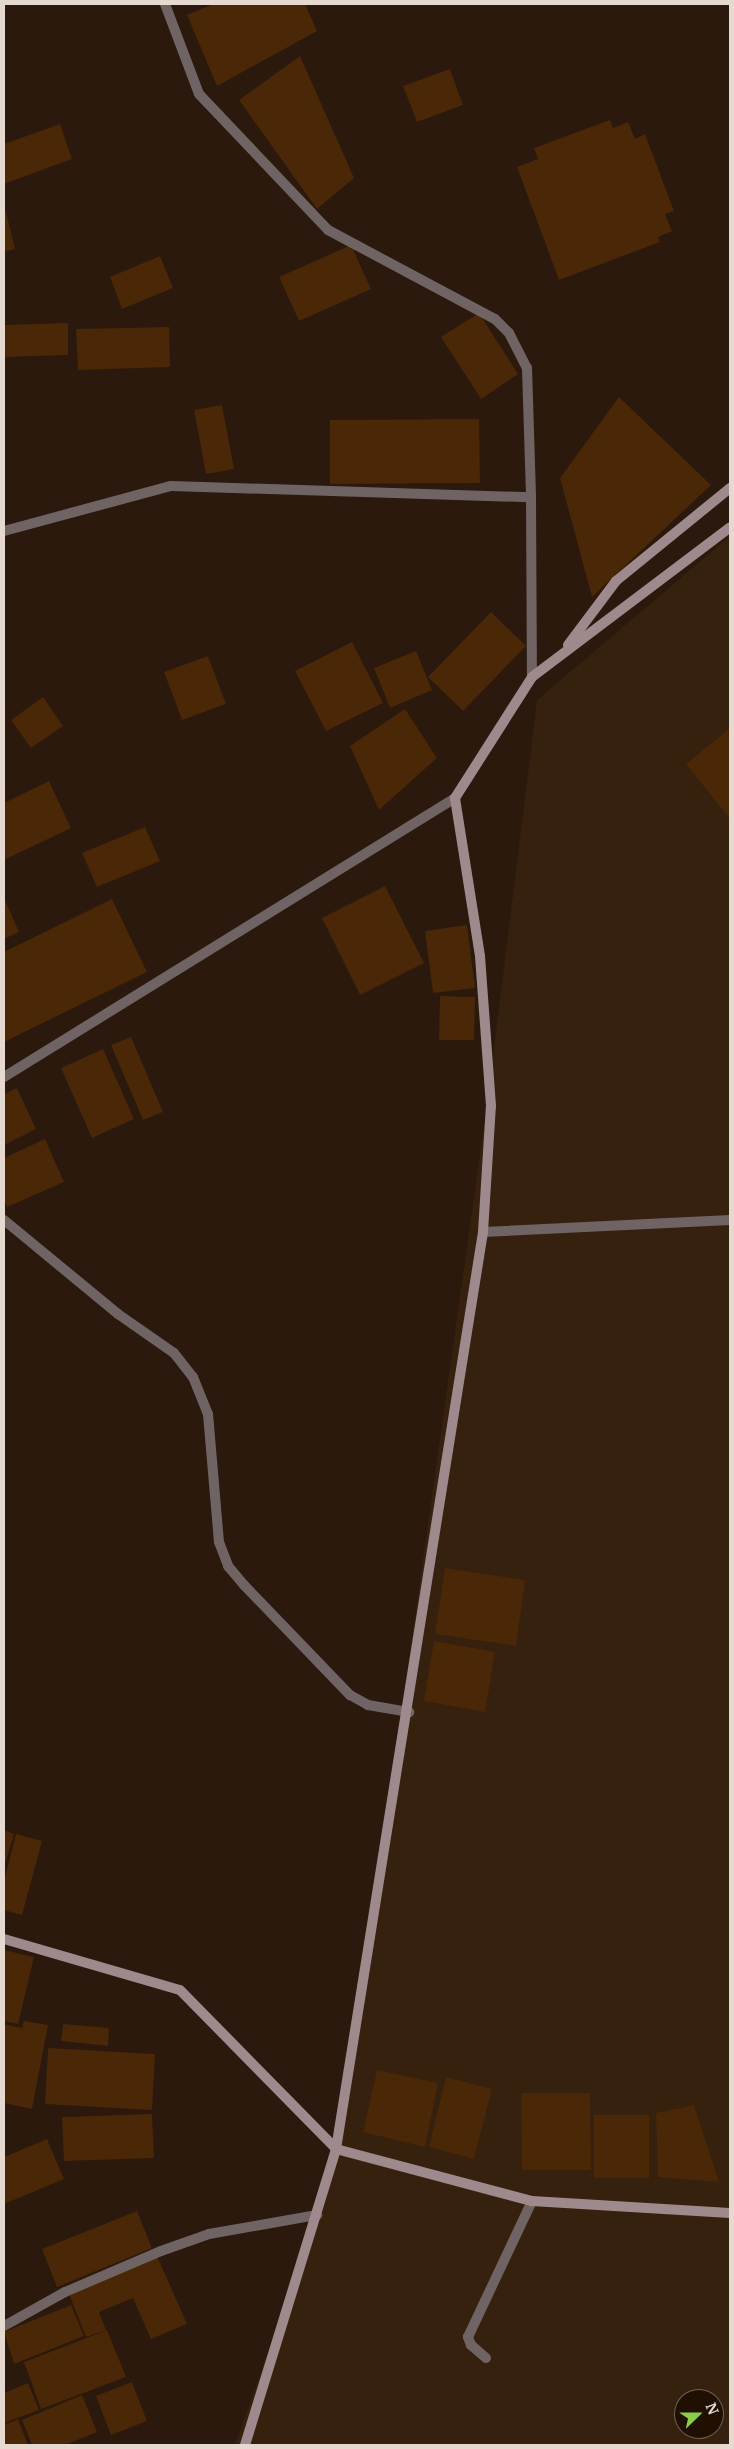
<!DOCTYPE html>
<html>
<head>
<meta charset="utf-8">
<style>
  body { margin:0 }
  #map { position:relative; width:734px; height:2449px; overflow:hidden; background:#2a190c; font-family:Merriweather,serif }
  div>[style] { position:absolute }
  .built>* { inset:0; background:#36200e }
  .building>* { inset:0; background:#492707 }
  .street>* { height:10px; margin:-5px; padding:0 5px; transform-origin:5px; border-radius:5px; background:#6f6364 }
  .secondary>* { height:10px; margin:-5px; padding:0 5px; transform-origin:5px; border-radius:5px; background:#9e8a8d }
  span { translate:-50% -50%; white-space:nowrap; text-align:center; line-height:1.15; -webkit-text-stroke:5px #201004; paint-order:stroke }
  .frame { position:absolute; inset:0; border:5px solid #e5d9d0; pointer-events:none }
  .north { position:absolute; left:674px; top:2389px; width:50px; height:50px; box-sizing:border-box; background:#201004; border:1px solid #6f6056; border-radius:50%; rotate:68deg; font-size:14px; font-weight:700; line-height:20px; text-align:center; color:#e5d9d0 }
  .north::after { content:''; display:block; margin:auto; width:18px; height:22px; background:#8ace47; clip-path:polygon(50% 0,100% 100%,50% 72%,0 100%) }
</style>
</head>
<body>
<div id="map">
  <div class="built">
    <div style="clip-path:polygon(evenodd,730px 536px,730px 2445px,235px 2445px,340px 2151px,488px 1097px,537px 700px,730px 536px,684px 2399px,714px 2399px,714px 2429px,684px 2429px,684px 2399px)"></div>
  </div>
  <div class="building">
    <div style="clip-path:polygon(213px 4px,305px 4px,317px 31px,217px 86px,187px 15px)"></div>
    <div style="clip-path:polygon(300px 56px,354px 178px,317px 209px,239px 100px)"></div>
    <div style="clip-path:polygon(450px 69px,463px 105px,417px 122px,403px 86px)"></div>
    <div style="clip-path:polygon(610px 120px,613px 128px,628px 122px,635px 139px,645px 134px,674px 211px,665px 214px,672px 231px,658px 237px,660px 242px,559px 280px,517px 167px,538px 159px,534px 148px)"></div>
    <div style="clip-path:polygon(60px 124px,72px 159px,4px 184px,4px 144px)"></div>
    <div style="clip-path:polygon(4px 204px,15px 249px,4px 252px)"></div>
    <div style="clip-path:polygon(351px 245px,371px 289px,299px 321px,279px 277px)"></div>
    <div style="clip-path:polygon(160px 256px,173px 288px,122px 309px,110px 277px)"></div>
    <div style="clip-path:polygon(479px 313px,518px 374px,481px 399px,441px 337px)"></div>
    <div style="clip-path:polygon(68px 323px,68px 355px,4px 357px,4px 325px)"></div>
    <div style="clip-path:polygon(169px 327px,170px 367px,78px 370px,76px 329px)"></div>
    <div style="clip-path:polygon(619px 397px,711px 485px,592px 597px,560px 478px)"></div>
    <div style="clip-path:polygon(222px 405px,234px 469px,206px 474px,194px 410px)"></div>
    <div style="clip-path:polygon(479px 419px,480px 483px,330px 484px,330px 420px)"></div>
    <div style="clip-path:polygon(491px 612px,526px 646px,463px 711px,428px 677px)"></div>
    <div style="clip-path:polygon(352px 642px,383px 703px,326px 731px,295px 671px)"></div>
    <div style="clip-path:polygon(416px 651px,432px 690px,390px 708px,374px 668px)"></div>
    <div style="clip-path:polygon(208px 656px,226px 704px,182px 720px,164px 672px)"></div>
    <div style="clip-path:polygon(43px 697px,63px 726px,31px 748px,11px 720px)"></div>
    <div style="clip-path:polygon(405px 709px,437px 758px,379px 810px,350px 746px)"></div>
    <div style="clip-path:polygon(730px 728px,730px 819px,686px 764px)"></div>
    <div style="clip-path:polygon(49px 781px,71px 828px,4px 860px,4px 803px)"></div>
    <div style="clip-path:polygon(145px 827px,160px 861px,97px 887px,82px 853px)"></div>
    <div style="clip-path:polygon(385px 886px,424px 963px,360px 995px,322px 918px)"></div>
    <div style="clip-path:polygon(4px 898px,19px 932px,4px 939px)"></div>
    <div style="clip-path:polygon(112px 899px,147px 972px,4px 1042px,4px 952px)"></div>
    <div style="clip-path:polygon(467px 925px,475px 988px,433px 993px,425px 931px)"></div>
    <div style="clip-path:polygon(440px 996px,475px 997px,474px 1040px,439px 1040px)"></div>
    <div style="clip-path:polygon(131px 1037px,163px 1112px,143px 1120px,111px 1045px)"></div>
    <div style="clip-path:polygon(103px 1049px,134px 1119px,92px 1138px,61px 1068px)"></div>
    <div style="clip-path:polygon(17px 1088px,36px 1129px,4px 1145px,4px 1094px)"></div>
    <div style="clip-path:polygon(45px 1139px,64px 1182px,7px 1207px,4px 1200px,4px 1158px)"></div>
    <div style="clip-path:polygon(445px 1568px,525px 1580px,516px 1646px,435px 1634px)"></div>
    <div style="clip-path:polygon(434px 1641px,495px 1652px,485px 1712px,424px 1701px)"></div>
    <div style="clip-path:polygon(4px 1830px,14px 1834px,4px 1867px)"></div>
    <div style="clip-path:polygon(16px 1834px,42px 1841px,22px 1915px,4px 1910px,4px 1881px)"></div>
    <div style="clip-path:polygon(4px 1950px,34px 1957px,18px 2024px,4px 2021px)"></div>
    <div style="clip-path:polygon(24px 2021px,48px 2025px,32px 2109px,4px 2103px,4px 2024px,22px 2028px)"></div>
    <div style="clip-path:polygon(63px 2024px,109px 2028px,108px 2046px,61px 2041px)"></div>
    <div style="clip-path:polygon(48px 2048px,155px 2054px,152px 2110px,45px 2104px)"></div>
    <div style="clip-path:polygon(377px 2070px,438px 2083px,425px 2147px,363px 2132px)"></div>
    <div style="clip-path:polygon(446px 2077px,492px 2089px,474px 2159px,429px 2147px)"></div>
    <div style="clip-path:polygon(521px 2093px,590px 2093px,591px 2170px,522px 2170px)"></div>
    <div style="clip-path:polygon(694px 2105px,719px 2182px,658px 2177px,656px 2113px)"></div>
    <div style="clip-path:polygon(152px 2114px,154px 2158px,64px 2161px,62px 2117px)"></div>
    <div style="clip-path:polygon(594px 2115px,649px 2115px,649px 2178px,594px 2178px)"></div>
    <div style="clip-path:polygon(47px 2139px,64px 2179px,4px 2204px,4px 2157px)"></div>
    <div style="clip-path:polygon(137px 2211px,152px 2248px,57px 2287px,42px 2249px)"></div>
    <div style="clip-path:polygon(157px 2256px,187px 2324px,151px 2339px,133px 2298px,99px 2312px,106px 2330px,86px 2337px,69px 2294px)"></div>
    <div style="clip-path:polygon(71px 2305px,84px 2336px,14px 2364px,4px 2332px)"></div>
    <div style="clip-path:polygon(107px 2330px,126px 2377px,41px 2409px,24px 2362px)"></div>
    <div style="clip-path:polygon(132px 2382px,147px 2421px,111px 2435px,96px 2396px)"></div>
    <div style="clip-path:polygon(28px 2383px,39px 2410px,4px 2423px,4px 2393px)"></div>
    <div style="clip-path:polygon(82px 2395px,97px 2432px,65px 2445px,32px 2445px,22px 2420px)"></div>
    <div style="clip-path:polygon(18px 2419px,28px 2445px,4px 2445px,4px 2425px)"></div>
  </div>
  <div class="street">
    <div style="left:165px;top:4px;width:96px;rotate:69.3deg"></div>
    <div style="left:199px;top:94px;width:187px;rotate:46.5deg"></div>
    <div style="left:328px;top:230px;width:189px;rotate:28.1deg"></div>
    <div style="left:495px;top:319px;width:20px;rotate:45deg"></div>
    <div style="left:509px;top:333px;width:39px;rotate:63deg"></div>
    <div style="left:527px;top:368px;width:129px;rotate:88.2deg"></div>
    <div style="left:4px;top:531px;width:173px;rotate:-15.1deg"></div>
    <div style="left:171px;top:486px;width:360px;rotate:1.8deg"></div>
    <div style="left:531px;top:497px;width:180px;rotate:89.7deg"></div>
    <div style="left:4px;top:1077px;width:530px;rotate:-31.74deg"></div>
    <div style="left:4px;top:1220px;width:148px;rotate:39.5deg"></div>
    <div style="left:118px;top:1314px;width:68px;rotate:34.9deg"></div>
    <div style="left:174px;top:1353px;width:31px;rotate:52deg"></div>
    <div style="left:193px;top:1377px;width:40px;rotate:68deg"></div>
    <div style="left:208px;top:1414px;width:128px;rotate:85.1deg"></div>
    <div style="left:219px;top:1542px;width:26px;rotate:69deg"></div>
    <div style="left:228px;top:1566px;width:25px;rotate:50deg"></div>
    <div style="left:244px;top:1585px;width:153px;rotate:46.1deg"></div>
    <div style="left:350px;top:1695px;width:21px;rotate:29deg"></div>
    <div style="left:368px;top:1705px;width:42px;rotate:9.7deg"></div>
    <div style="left:483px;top:1232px;width:247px;rotate:-2.8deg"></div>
    <div style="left:4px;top:2326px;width:70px;rotate:-29.1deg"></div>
    <div style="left:65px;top:2292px;width:104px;rotate:-23.1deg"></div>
    <div style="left:161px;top:2251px;width:51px;rotate:-19.5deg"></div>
    <div style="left:209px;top:2234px;width:110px;rotate:-10deg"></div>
    <div style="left:486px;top:2358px;width:20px;rotate:-139deg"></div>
    <div style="left:471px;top:2345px;width:9px;rotate:-111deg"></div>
    <div style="left:468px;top:2337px;width:150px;rotate:-64.8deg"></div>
  </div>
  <div class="secondary">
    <div style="left:568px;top:645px;width:80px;rotate:-53.1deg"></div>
    <div style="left:616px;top:581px;width:147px;rotate:-39.2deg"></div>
    <div style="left:4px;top:1939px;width:183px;rotate:16.2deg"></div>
    <div style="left:180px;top:1990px;width:223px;rotate:45.5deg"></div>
    <div style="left:336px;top:2149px;width:203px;rotate:14.9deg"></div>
    <div style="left:532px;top:2201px;width:198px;rotate:3.5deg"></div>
    <div style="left:245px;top:2445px;width:310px;rotate:-72.9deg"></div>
    <div style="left:336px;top:2149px;width:929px;rotate:-80.89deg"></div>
    <div style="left:483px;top:1232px;width:126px;rotate:-86.4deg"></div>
    <div style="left:491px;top:1106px;width:150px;rotate:-94.2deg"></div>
    <div style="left:480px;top:956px;width:160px;rotate:-99deg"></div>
    <div style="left:455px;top:798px;width:143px;rotate:-57.5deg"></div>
    <div style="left:532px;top:677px;width:248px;rotate:-37.1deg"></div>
  </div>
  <div class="frame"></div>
  <div class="north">N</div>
</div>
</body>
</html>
